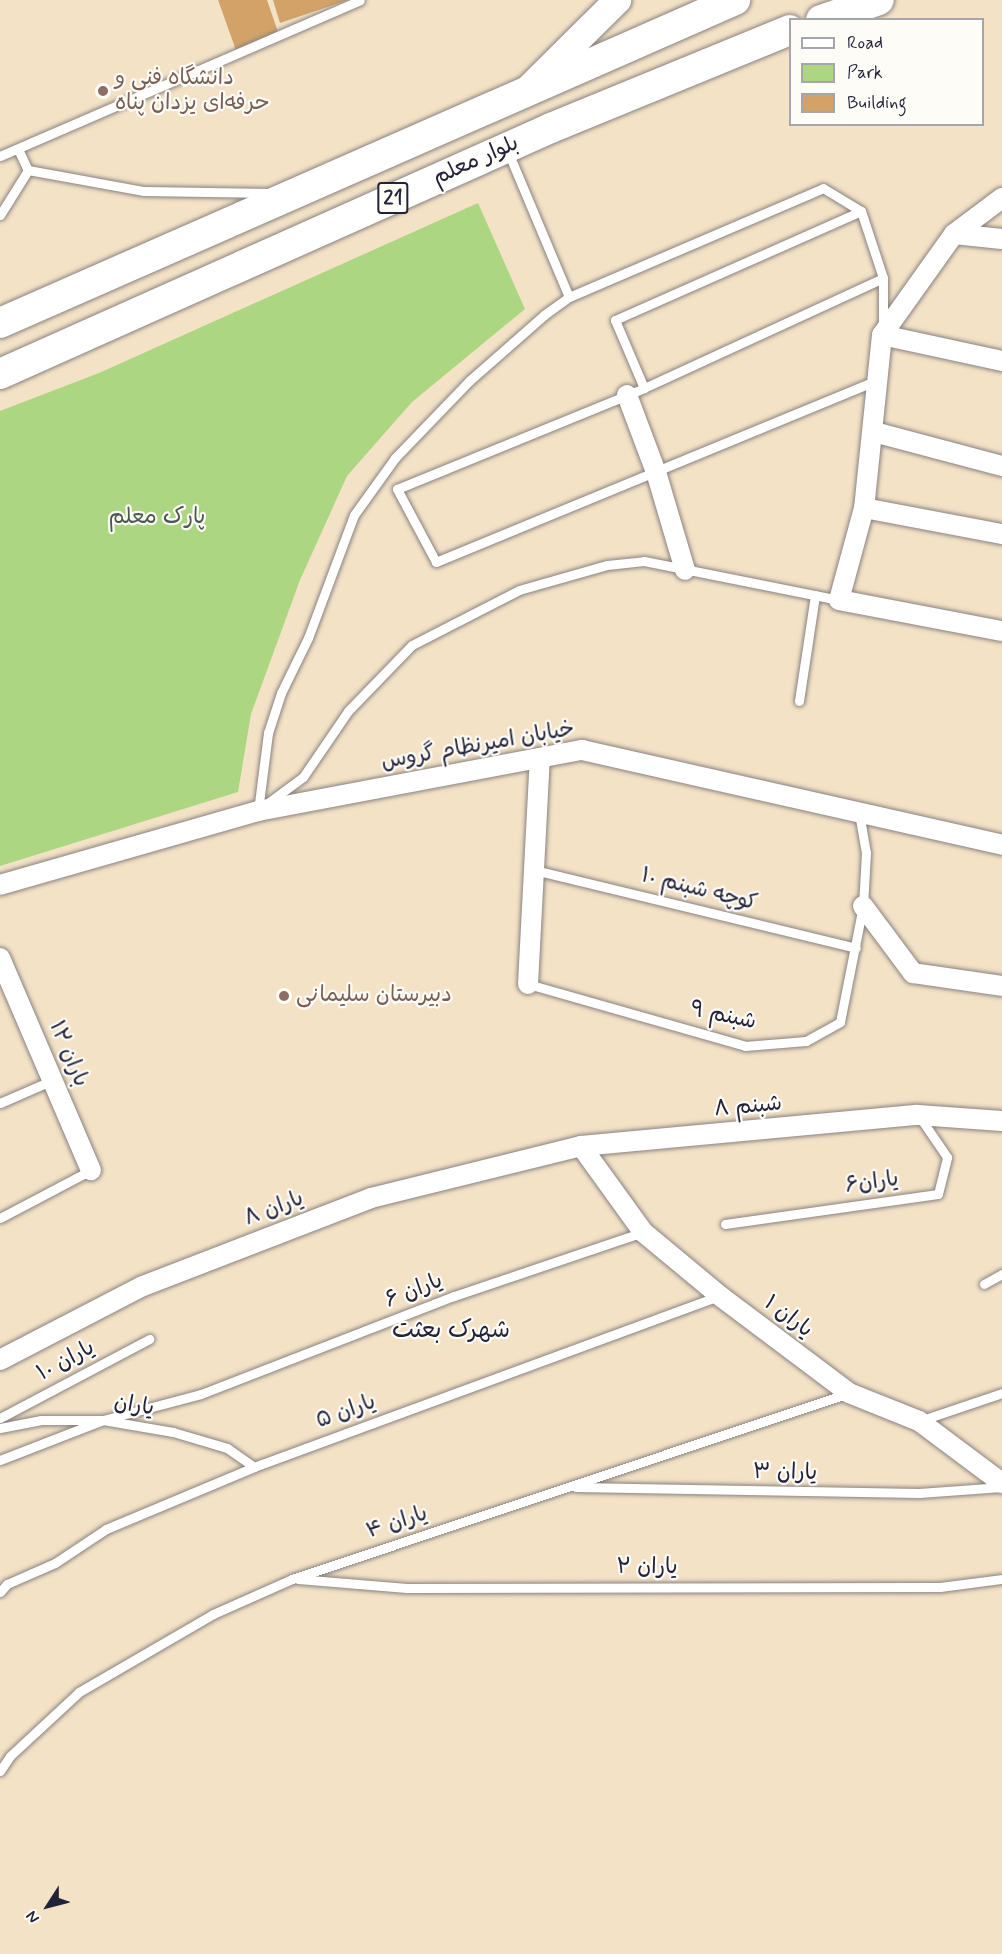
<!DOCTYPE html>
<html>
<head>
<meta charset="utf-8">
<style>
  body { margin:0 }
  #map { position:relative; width:1002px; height:1954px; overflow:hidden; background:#f3e2c6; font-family:Mynerve,"Playpen Sans Arabic",sans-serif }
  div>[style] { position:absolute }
  .green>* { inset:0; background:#acd681 }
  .building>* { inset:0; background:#d2a269 }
  .roads { filter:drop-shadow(0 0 2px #8a8280) drop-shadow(0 0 2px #8a8280) }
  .lane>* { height:9px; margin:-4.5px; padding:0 4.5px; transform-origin:4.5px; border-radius:4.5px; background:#fff }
  .street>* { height:20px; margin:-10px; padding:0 10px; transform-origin:10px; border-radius:10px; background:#fff }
  .secondary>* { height:27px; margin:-13.5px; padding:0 13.5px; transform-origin:13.5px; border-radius:13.5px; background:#fff }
  .primary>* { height:30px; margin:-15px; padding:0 15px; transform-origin:15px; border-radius:15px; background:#fff }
  .dots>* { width:16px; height:16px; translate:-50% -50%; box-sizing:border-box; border:3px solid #fdfcf7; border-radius:50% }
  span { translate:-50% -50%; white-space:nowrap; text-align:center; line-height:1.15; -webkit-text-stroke:4.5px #fdfcf7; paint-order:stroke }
  .shield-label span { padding:2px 4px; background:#fdfcf7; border:2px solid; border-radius:4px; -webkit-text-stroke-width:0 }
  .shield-label { font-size:21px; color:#22223b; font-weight:700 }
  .education-label { font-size:22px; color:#785e54 }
  .left { translate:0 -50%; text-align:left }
  .street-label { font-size:22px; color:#22223b }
  .park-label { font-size:22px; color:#4b5850 }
  .neighbourhood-label { font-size:24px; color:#22223b }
  .legend { position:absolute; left:789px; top:18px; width:195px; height:108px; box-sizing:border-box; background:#fdfcf7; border:2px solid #a5a5ac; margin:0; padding:8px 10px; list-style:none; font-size:18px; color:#22223b }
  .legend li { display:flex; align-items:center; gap:12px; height:30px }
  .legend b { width:30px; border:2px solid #a5a5ac }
  .north { position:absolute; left:18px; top:1876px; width:60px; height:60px; -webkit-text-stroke:4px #fdfcf7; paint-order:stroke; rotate:234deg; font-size:16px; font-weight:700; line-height:24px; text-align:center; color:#22223b }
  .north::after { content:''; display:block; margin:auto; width:21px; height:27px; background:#22223b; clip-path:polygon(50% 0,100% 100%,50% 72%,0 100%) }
</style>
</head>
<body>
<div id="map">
  <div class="green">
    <div style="clip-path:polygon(478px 203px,525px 309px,412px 402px,347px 476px,300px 580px,251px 714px,238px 792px,0 866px,0 411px,99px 373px)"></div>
  </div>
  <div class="building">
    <div style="clip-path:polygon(218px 0,267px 0,279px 35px,237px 53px)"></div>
    <div style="clip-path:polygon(273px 0,348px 0,280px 23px)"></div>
  </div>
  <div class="roads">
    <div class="lane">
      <div style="left:18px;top:149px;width:23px;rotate:65deg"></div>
      <div style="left:508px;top:152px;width:157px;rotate:67.2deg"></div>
      <div style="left:0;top:156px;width:392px;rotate:-23.4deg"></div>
      <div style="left:0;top:215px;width:53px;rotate:-58.1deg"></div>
      <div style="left:28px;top:170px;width:118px;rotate:10.3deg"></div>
      <div style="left:144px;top:191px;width:127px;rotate:0.9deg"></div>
      <div style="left:875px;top:381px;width:475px;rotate:157.6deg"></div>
      <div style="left:436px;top:562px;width:83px;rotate:-118.1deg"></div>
      <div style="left:397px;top:489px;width:267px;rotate:-22.2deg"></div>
      <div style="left:644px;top:388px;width:263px;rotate:-24.7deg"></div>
      <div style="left:644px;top:388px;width:74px;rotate:-113.1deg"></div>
      <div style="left:615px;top:320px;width:269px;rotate:-23.9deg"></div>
      <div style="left:799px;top:701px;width:107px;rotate:-81.4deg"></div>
      <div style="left:265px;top:805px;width:47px;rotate:-36.4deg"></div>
      <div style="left:303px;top:777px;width:80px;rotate:-55.7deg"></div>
      <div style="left:348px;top:711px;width:92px;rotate:-45.9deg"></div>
      <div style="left:412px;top:645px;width:120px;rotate:-27.2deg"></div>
      <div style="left:519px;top:590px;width:91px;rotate:-15.9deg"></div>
      <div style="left:607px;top:565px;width:37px;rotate:-6deg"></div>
      <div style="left:644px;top:561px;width:199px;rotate:11.3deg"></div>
      <div style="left:258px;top:811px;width:79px;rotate:-82.7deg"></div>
      <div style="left:268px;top:733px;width:42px;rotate:-72deg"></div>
      <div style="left:281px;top:693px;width:61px;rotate:-63.9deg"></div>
      <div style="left:308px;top:638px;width:131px;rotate:-69.5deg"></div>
      <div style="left:354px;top:515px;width:70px;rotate:-54.3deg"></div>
      <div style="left:395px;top:458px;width:107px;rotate:-46.1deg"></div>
      <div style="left:469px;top:381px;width:100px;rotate:-41.3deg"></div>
      <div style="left:544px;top:315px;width:31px;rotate:-36deg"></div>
      <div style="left:569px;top:297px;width:276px;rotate:-23.2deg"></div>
      <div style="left:823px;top:188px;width:44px;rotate:31.2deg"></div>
      <div style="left:861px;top:211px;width:71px;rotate:71.8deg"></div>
      <div style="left:883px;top:278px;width:51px;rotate:90deg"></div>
      <div style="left:534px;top:870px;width:331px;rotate:13.6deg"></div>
      <div style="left:528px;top:984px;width:226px;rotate:15.9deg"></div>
      <div style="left:745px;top:1046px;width:61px;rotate:-4.7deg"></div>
      <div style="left:806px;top:1041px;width:39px;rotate:-29deg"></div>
      <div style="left:840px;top:1022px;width:118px;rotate:-78.8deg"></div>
      <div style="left:863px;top:906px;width:53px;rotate:-86.8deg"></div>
      <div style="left:866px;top:853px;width:41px;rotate:-99.9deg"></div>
      <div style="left:0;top:1103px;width:58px;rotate:-23.5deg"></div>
      <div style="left:0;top:1218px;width:103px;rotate:-27.8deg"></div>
      <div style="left:725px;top:1224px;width:215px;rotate:-8deg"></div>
      <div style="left:938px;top:1194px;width:38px;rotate:-76deg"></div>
      <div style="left:947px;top:1157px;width:50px;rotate:-124.3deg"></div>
      <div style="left:984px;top:1284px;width:21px;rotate:-29deg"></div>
      <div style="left:0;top:1418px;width:169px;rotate:-27.9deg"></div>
      <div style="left:919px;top:1421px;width:88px;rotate:-18.6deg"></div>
      <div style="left:0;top:1428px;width:42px;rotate:-11deg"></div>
      <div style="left:41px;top:1420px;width:62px"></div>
      <div style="left:103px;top:1420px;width:71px;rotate:9.7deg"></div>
      <div style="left:173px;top:1432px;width:56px;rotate:16.5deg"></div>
      <div style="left:227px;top:1448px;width:33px;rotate:35deg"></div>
      <div style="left:0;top:1460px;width:110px;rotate:-21.2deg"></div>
      <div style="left:103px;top:1420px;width:101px;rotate:-14.9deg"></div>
      <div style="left:201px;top:1394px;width:271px;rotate:-21.2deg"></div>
      <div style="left:454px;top:1296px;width:200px;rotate:-18.7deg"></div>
      <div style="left:576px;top:1487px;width:343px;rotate:1deg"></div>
      <div style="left:919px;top:1493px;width:83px;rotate:-4.1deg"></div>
      <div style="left:298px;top:1579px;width:109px;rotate:4.7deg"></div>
      <div style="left:407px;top:1588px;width:533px;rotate:-0.11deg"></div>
      <div style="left:940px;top:1587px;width:63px;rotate:-7.4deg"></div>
      <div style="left:0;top:1592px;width:11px;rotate:-49deg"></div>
      <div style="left:7px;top:1584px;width:52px;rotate:-23.6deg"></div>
      <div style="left:55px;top:1563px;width:61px;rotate:-33.7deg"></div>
      <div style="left:106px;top:1529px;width:160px;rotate:-22.7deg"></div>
      <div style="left:254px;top:1467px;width:495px;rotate:-20.2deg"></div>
      <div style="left:0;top:1771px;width:18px;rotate:-56deg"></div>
      <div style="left:10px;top:1756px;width:94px;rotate:-42.8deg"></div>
      <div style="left:79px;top:1692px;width:155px;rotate:-30.2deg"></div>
      <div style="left:213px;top:1614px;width:86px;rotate:-23.9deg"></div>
      <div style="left:292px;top:1579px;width:587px;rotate:-18.47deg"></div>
    </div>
    <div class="street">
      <div style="left:1002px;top:198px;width:60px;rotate:143.1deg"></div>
      <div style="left:954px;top:234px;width:124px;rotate:125.5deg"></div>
      <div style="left:882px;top:335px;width:174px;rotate:95.9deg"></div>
      <div style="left:864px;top:508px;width:95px;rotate:105.2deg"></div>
      <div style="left:839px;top:600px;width:166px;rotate:10.8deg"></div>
      <div style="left:954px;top:234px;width:48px;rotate:5.9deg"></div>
      <div style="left:882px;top:335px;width:123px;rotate:12.2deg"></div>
      <div style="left:627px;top:395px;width:82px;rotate:69.4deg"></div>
      <div style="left:656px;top:472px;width:102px;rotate:73.5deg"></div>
      <div style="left:874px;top:432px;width:132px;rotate:14.9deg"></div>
      <div style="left:864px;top:508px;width:140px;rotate:10.7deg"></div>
      <div style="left:0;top:885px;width:268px;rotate:-16deg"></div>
      <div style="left:258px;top:811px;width:330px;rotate:-10.7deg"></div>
      <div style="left:582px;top:750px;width:431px;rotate:12.7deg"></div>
      <div style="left:863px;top:906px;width:84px;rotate:53.3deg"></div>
      <div style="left:913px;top:973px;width:90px;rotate:8.3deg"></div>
      <div style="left:0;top:958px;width:231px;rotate:66.8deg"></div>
      <div style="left:528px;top:984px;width:226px;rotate:-87deg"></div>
      <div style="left:581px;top:1146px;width:106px;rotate:54.2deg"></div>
      <div style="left:643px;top:1232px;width:100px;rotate:39.7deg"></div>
      <div style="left:720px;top:1296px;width:161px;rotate:36.9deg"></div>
      <div style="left:849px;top:1393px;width:75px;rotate:21.8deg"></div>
      <div style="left:919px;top:1421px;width:104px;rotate:36.8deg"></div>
      <div style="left:0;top:1360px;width:161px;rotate:-27.4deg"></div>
      <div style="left:143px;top:1286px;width:244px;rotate:-21.1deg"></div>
      <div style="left:371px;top:1198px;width:216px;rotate:-13.9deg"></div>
      <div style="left:581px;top:1146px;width:338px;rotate:-5.3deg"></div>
      <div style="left:918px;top:1115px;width:84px;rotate:4.1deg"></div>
    </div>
    <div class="secondary">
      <div style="left:527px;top:89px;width:127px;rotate:-44.7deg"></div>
    </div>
    <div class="primary">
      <div style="left:821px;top:20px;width:61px;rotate:-19deg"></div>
      <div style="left:0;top:323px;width:803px;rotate:-23.72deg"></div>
      <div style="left:0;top:374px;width:603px;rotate:-24.06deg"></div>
      <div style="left:551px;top:128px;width:258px;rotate:-22.3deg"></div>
    </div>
  </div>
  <div class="dots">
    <div style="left:103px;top:91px;background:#8d6e63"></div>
    <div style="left:284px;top:996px;background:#8d6e63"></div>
  </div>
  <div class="shield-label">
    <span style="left:393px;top:198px">21</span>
  </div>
  <div class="education-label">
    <span class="left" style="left:115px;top:91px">دانشگاه فنی و<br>حرفه‌ای یزدان پناه</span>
    <span class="left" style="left:296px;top:996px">دبیرستان سلیمانی</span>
  </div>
  <div class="street-label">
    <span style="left:476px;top:161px;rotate:-24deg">بلوار معلم</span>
    <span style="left:478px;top:746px;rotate:-10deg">خیابان امیرنظام گروس</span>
    <span style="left:699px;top:890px;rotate:14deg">کوچه شبنم ۱۰</span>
    <span style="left:723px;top:1016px;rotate:12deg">شبنم ۹</span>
    <span style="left:68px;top:1054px;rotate:67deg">باران ۱۲</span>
    <span style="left:748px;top:1107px;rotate:-5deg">شبنم ۸</span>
    <span style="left:872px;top:1183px;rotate:-8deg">یاران۶</span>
    <span style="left:274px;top:1209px;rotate:-21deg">یاران ۸</span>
    <span style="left:414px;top:1291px;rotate:-21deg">یاران ۶</span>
    <span style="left:788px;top:1317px;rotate:37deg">یاران ۱</span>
    <span style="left:66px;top:1361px;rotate:-28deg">یاران ۱۰</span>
    <span style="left:134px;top:1406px;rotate:9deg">یاران</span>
    <span style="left:346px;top:1412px;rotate:-20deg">یاران ۵</span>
    <span style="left:785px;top:1473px;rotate:1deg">یاران ۳</span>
    <span style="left:397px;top:1523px;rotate:-18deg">یاران ۴</span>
    <span style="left:647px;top:1568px">یاران ۲</span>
  </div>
  <div class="park-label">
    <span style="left:157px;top:518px">پارک معلم</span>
  </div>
  <div class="neighbourhood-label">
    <span style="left:451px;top:1331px">شهرک بعثت</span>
  </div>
  <ul class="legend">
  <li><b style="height:8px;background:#fff"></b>Road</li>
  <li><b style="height:16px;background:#acd681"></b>Park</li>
  <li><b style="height:16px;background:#d2a269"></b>Building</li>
  </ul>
  <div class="north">N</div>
</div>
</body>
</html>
